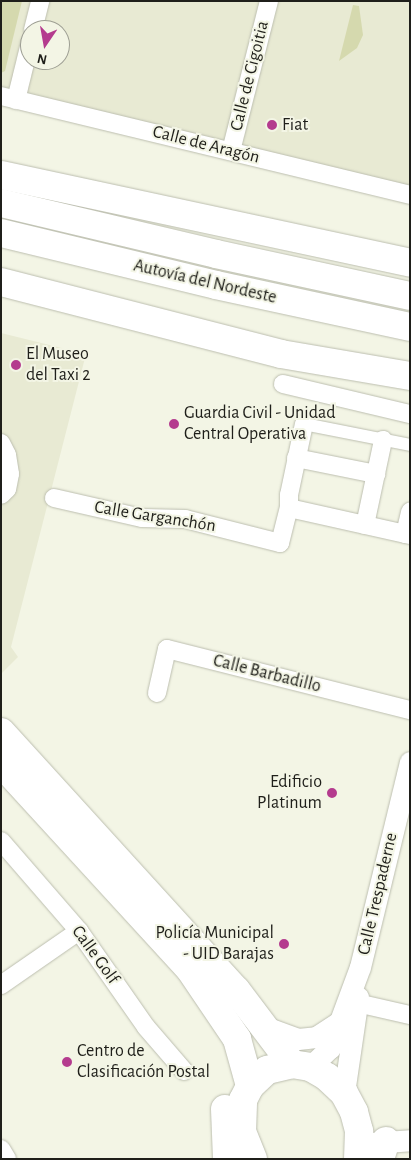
<!DOCTYPE html>
<html>
<head>
<meta charset="utf-8">
<style>
  body { margin:0 }
  #map { position:relative; width:411px; height:1160px; overflow:hidden; background:#f3f5e5; font-family:"Alegreya Sans",sans-serif }
  div>[style] { position:absolute }
  .built>* { inset:0; background:#e8ead3 }
  .green>* { inset:0; background:#d5d9ae }
  .roads { filter:drop-shadow(0 0 1px #bcbeaf) drop-shadow(0 0 1px #bcbeaf) }
  .pedestrian>* { height:12px; margin:-6px; padding:0 6px; transform-origin:6px; border-radius:6px; background:#fff }
  .minor>* { height:18px; margin:-9px; padding:0 9px; transform-origin:9px; border-radius:9px; background:#fff }
  .tertiary>* { height:21px; margin:-10.5px; padding:0 10.5px; transform-origin:10.5px; border-radius:10.5px; background:#fff }
  .primary>* { height:28px; margin:-14px; padding:0 14px; transform-origin:14px; border-radius:14px; background:#fff }
  .motorway>* { height:28px; margin:-14px; padding:0 14px; transform-origin:14px; border-radius:14px; background:#fff }
  .dots>* { width:14px; height:14px; translate:-50% -50%; box-sizing:border-box; border:2px solid #f3f5e5; border-radius:50% }
  span { translate:-50% -50%; white-space:nowrap; text-align:center; line-height:1.15; -webkit-text-stroke:4px #f3f5e5; paint-order:stroke }
  .street-label { font-size:18px; color:#1f1f1a }
  .poi-label { font-size:18px; color:#1f1f1a }
  .left { translate:0 -50%; text-align:left }
  .right { translate:-100% -50%; text-align:right }
  .frame { position:absolute; inset:0; border:2px solid #1f1f1a; pointer-events:none }
  .north { position:absolute; left:20px; top:20px; width:50px; height:50px; box-sizing:border-box; background:#f3f5e5; border:1px solid #9e9f94; border-radius:50%; rotate:192deg; font-size:14px; font-weight:700; line-height:20px; text-align:center; color:#1f1f1a }
  .north::after { content:''; display:block; margin:auto; width:18px; height:22px; background:#b43b8e; clip-path:polygon(50% 0,100% 100%,50% 72%,0 100%) }
</style>
</head>
<body>
<div id="map">
  <div class="built">
    <div style="clip-path:polygon(evenodd,1px 1px,410px 1px,410px 195px,1px 96px,1px 1px,30px 30px,60px 30px,60px 60px,30px 60px,30px 30px)"></div>
    <div style="clip-path:polygon(1px 333px,86px 354px,11px 647px,18px 657px,1px 674px)"></div>
  </div>
  <div class="green">
    <div style="clip-path:polygon(1px 1px,22px 1px,5px 71px,1px 73px)"></div>
    <div style="clip-path:polygon(353px 5px,359px 6px,363px 35px,357px 48px,339px 61px)"></div>
  </div>
  <div class="roads">
    <div class="pedestrian">
      <div style="left:304px;top:424px;width:108px;rotate:11.2deg"></div>
    </div>
    <div class="minor">
      <div style="left:33px;top:30px;width:30px;rotate:-76deg"></div>
      <div style="left:1px;top:96px;width:421px;rotate:13.6deg"></div>
      <div style="left:16px;top:100px;width:59px;rotate:-76.2deg"></div>
      <div style="left:231px;top:151px;width:155px;rotate:-75.8deg"></div>
      <div style="left:283px;top:384px;width:130px;rotate:13.3deg"></div>
      <div style="left:1px;top:443px;width:13px;rotate:63deg"></div>
      <div style="left:7px;top:455px;width:19px;rotate:81deg"></div>
      <div style="left:10px;top:474px;width:15px;rotate:101deg"></div>
      <div style="left:7px;top:489px;width:8px;rotate:135deg"></div>
      <div style="left:296px;top:458px;width:82px;rotate:11.3deg"></div>
      <div style="left:54px;top:498px;width:90px;rotate:12.8deg"></div>
      <div style="left:142px;top:518px;width:43px;rotate:1.3deg"></div>
      <div style="left:185px;top:519px;width:98px;rotate:14.2deg"></div>
      <div style="left:280px;top:543px;width:36px;rotate:-76deg"></div>
      <div style="left:289px;top:508px;width:124px;rotate:12.6deg"></div>
      <div style="left:289px;top:508px;width:13px;rotate:-90deg"></div>
      <div style="left:289px;top:495px;width:73px;rotate:-78.1deg"></div>
      <div style="left:365px;top:525px;width:87px;rotate:-78deg"></div>
      <div style="left:405px;top:534px;width:23px;rotate:-77deg"></div>
      <div style="left:157px;top:693px;width:45px;rotate:-77.2deg"></div>
      <div style="left:167px;top:649px;width:251px;rotate:14.1deg"></div>
      <div style="left:1px;top:841px;width:119px;rotate:49.1deg"></div>
      <div style="left:79px;top:931px;width:117px;rotate:55.1deg"></div>
      <div style="left:146px;top:1027px;width:58px;rotate:49.2deg"></div>
      <div style="left:1px;top:985px;width:95px;rotate:-34.7deg"></div>
      <div style="left:357px;top:1003px;width:54px;rotate:12.8deg"></div>
      <div style="left:1px;top:1149px;width:12px;rotate:59deg"></div>
    </div>
    <div class="tertiary">
      <div style="left:260px;top:1025px;width:40px;rotate:20.2deg"></div>
      <div style="left:298px;top:1039px;width:18px;rotate:-6deg"></div>
      <div style="left:316px;top:1037px;width:27px;rotate:-33deg"></div>
      <div style="left:310px;top:1067px;width:28px;rotate:-44deg"></div>
      <div style="left:330px;top:1048px;width:86px;rotate:-69.7deg"></div>
      <div style="left:360px;top:967px;width:211px;rotate:-76.3deg"></div>
      <div style="left:344px;top:1093px;width:97px;rotate:-81.7deg"></div>
      <div style="left:371px;top:1143px;width:39px;rotate:-4deg"></div>
    </div>
    <div class="primary">
      <div style="left:1px;top:732px;width:349px;rotate:47.7deg"></div>
      <div style="left:236px;top:990px;width:93px;rotate:52.9deg"></div>
      <div style="left:1px;top:763px;width:278px;rotate:47.5deg"></div>
      <div style="left:189px;top:968px;width:86px;rotate:55.9deg"></div>
      <div style="left:237px;top:1039px;width:49px;rotate:74.5deg"></div>
      <div style="left:225px;top:1109px;width:49px;rotate:87.7deg"></div>
      <div style="left:253px;top:1159px;width:29px;rotate:-112deg"></div>
      <div style="left:242px;top:1132px;width:32px;rotate:-88deg"></div>
      <div style="left:243px;top:1100px;width:16px;rotate:-63deg"></div>
      <div style="left:250px;top:1086px;width:23px;rotate:-43deg"></div>
      <div style="left:267px;top:1070px;width:26px;rotate:-13deg"></div>
      <div style="left:292px;top:1064px;width:18px;rotate:9deg"></div>
      <div style="left:310px;top:1067px;width:20px;rotate:30deg"></div>
      <div style="left:327px;top:1077px;width:23px;rotate:43deg"></div>
      <div style="left:344px;top:1093px;width:21px;rotate:62deg"></div>
      <div style="left:354px;top:1112px;width:20px;rotate:75deg"></div>
      <div style="left:359px;top:1131px;width:28px;rotate:92deg"></div>
      <div style="left:380px;top:1159px;width:19px;rotate:-72deg"></div>
    </div>
    <div class="motorway">
      <div style="left:1px;top:175px;width:418px;rotate:12.1deg"></div>
      <div style="left:1px;top:203px;width:221px;rotate:13.3deg"></div>
      <div style="left:216px;top:254px;width:198px;rotate:12.2deg"></div>
      <div style="left:1px;top:233px;width:221px;rotate:13.6deg"></div>
      <div style="left:216px;top:285px;width:198px;rotate:12.2deg"></div>
      <div style="left:1px;top:282px;width:289px;rotate:14.4deg"></div>
      <div style="left:281px;top:354px;width:131px;rotate:9.7deg"></div>
    </div>
  </div>
  <div class="dots">
    <div style="left:272px;top:125px;background:#b43b8e"></div>
    <div style="left:16px;top:365px;background:#b43b8e"></div>
    <div style="left:174px;top:424px;background:#b43b8e"></div>
    <div style="left:332px;top:793px;background:#b43b8e"></div>
    <div style="left:284px;top:944px;background:#b43b8e"></div>
    <div style="left:67px;top:1062px;background:#b43b8e"></div>
  </div>
  <div class="street-label">
    <span style="left:250px;top:76px;rotate:-76deg">Calle de Cigoitia</span>
    <span style="left:206px;top:145px;rotate:14deg">Calle de Aragón</span>
    <span style="left:205px;top:282px;rotate:13deg">Autovía del Nordeste</span>
    <span style="left:155px;top:517px;rotate:9deg">Calle Garganchón</span>
    <span style="left:267px;top:674px;rotate:14deg">Calle Barbadillo</span>
    <span style="left:378px;top:894px;rotate:-77deg">Calle Trespaderne</span>
    <span style="left:95px;top:955px;rotate:54deg">Calle Golf</span>
  </div>
  <div class="poi-label">
    <span class="left" style="left:282px;top:125px">Fiat</span>
    <span class="left" style="left:26px;top:365px">El Museo<br>del Taxi 2</span>
    <span class="left" style="left:184px;top:424px">Guardia Civil - Unidad<br>Central Operativa</span>
    <span class="right" style="left:322px;top:793px">Edificio<br>Platinum</span>
    <span class="right" style="left:274px;top:944px">Policía Municipal<br>- UID Barajas</span>
    <span class="left" style="left:77px;top:1062px">Centro de<br>Clasificación Postal</span>
  </div>
  <div class="frame"></div>
  <div class="north">N</div>
</div>
</body>
</html>
